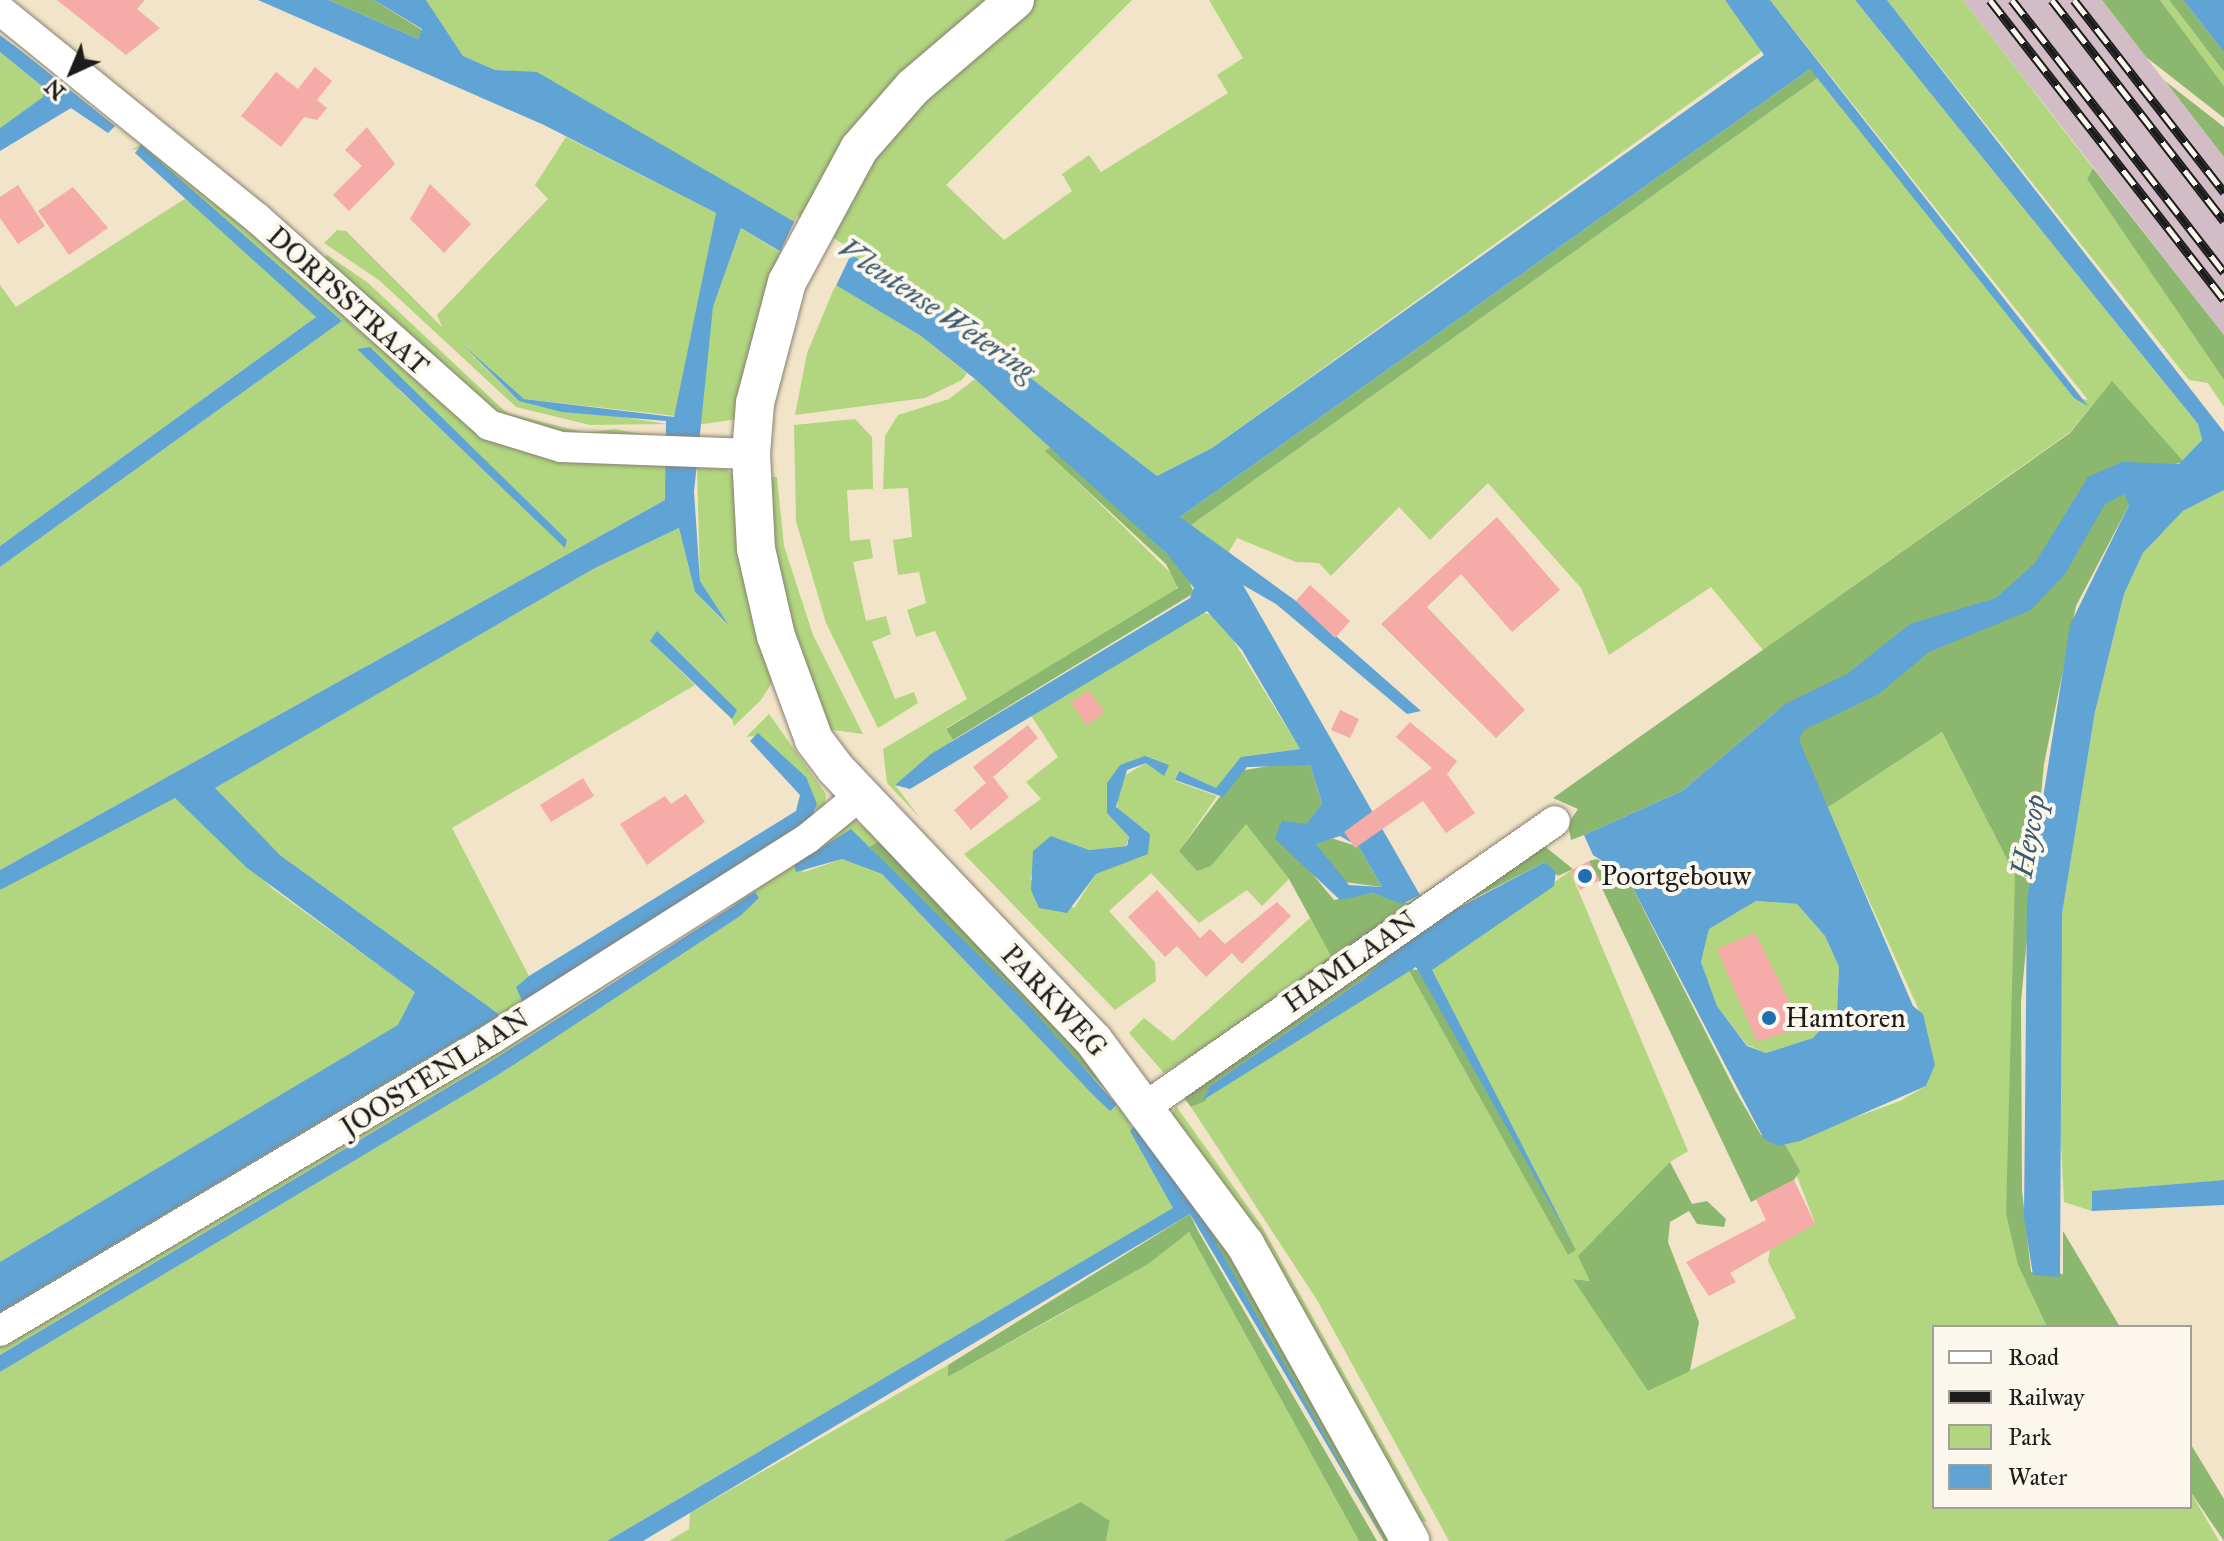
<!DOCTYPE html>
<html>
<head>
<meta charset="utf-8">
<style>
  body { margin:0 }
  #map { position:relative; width:2224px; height:1541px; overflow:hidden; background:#f2e4c8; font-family:"IM FELL Great Primer",serif }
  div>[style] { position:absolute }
  .industrial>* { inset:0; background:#d2bdc6 }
  .green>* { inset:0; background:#b1d67f }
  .forest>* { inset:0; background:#8cb76e }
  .water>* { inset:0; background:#60a3d5 }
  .pier>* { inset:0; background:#f2e4c8 }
  .building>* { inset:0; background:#f5aba8 }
  .roads { filter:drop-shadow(0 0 2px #878072) drop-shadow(0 0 2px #878072) }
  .minor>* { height:30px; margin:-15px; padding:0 15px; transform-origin:15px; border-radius:15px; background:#fff }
  .tertiary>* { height:38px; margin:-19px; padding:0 19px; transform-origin:19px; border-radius:19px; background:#fff }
  .rail>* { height:9px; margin-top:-4.5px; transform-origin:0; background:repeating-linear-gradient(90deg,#fbf7ec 0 18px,#1c1c1c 0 36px); box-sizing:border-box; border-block:2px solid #1c1c1c }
  .dots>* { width:22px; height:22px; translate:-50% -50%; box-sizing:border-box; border:4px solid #fbf7ec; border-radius:50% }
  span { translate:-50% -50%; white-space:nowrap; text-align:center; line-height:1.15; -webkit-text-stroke:8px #fbf7ec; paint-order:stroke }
  .street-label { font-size:28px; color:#1c1c1c }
  .poi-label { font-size:28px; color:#1c1c1c }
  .left { translate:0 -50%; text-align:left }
  .water-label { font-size:30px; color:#3b596f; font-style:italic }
  .legend { position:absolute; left:1932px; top:1325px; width:260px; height:184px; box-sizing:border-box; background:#fbf7ec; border:2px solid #a29f99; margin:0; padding:10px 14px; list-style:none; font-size:24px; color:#1c1c1c }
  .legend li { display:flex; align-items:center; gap:16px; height:40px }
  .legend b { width:40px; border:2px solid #a29f99 }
  .north { position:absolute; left:32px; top:32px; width:80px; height:80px; -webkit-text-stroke:6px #fbf7ec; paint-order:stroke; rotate:224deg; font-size:22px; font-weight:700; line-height:32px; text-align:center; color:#1c1c1c }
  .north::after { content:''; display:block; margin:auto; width:28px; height:36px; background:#1c1c1c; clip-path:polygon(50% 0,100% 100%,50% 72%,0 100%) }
</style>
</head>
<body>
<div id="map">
  <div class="industrial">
    <div style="clip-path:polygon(1963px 0,2102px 0,2146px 57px,2224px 157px,2224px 335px)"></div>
  </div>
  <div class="green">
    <div style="clip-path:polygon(426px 0,1132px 0,946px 185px,1004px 240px,1072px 191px,1062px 174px,1089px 155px,1101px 172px,1228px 93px,1217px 75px,1243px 58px,1209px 0,1725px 0,1765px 49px,1212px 448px,1157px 476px,934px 303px,537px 73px,495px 70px,463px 56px)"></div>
    <div style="clip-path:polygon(1770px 0,1855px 0,2198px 424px,2202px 440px,2184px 462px,2112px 382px,2070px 432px,1763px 650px,1711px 587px,1609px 655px,1581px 588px,1488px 483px,1430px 540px,1399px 507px,1331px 576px,1319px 563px,1296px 562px,1237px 538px,1226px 557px,1187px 528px,1819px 77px,2074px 398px,2088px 400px)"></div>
    <div style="clip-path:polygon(1887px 0,1963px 0,2093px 168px,2087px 179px,2224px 380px,2224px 407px,2208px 383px,2189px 380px)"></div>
    <div style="clip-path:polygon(2160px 0,2169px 0,2224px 72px,2224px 86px)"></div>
    <div style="clip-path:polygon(0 52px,43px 87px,43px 97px,0 128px)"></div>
    <div style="clip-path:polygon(566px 137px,716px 213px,676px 416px,524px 399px,463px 346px,519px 401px,667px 424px,590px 425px,516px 407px,380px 281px,324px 243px,337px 230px,346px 231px,442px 327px,437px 315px,548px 199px,535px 185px)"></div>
    <div style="clip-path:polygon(evenodd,146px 141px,468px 426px,593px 462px,668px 466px,665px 500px,0 870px,0 567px,342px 321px,139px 149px,131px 150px,146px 141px,403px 380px,567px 540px,565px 547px,399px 390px,403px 380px)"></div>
    <div style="clip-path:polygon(186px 198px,316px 317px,0 546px,0 285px,16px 307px)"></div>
    <div style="clip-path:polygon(741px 228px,780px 252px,738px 419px,696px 425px,713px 307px)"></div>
    <div style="clip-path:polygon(326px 254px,367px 282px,507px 413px,586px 433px,614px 429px,659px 437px,562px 434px,494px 413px,326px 262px)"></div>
    <div style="clip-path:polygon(836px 284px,921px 336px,967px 373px,962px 380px,925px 398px,795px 415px,807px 353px)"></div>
    <div style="clip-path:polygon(975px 379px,1052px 446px,1046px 451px,1179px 581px,1175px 593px,946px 728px,953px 740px,895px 785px,920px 818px,887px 783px,883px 749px,967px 699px,935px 631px,916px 637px,907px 610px,926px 603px,919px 572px,898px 575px,893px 540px,912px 537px,908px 488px,883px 489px,885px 436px,898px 415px,949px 399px)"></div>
    <div style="clip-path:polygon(855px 419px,872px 437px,873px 489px,847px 490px,850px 541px,870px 539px,873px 558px,853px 562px,866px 621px,886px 616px,891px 634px,872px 642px,895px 699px,914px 692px,918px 703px,878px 728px,826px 623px,796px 521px,794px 425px)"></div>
    <div style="clip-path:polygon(697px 468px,726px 469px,735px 477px,775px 678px,761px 700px,734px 726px,732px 719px,650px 641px,695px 685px,452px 828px,529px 976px,516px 987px,816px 811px,754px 736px,746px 737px,769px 714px,826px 794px,823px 818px,0 1326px,0 1312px,500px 1015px,280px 855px,214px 788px,595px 568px,679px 528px,695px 592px,728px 626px,700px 581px)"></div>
    <div style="clip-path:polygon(768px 477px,777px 477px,784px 546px,813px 635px,863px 734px,826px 729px,778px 586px)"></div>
    <div style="clip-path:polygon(2224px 490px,2224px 1180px,2093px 1191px,2092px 1211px,2064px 1202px,2056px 1049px,2062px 914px,2095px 712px,2124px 594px,2143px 553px,2183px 511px)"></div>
    <div style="clip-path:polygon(evenodd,1201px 612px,1219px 617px,1300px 749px,1248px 756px,1216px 788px,1178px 771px,1175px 781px,1217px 796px,1179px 851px,1211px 866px,1246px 823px,1289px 879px,1262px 906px,1247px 890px,1199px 923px,1151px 873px,1109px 911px,1155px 962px,1156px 981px,1115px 1010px,964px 854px,1041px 799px,1026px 782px,1058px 757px,1030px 714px,1201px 612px,1154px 758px,1119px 779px,1117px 811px,1146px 830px,1119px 864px,1096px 874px,1074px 908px,1030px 879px,1051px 836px,1089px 850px,1126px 846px,1129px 837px,1107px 813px,1120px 765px,1154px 758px)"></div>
    <div style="clip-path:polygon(1942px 732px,2015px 875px,2018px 1265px,2047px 1327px,1934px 1327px,1934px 1507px,2190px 1507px,2190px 1491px,2219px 1541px,1449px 1541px,1317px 1300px,1191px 1107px,1408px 969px,1568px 1254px,1576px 1250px,1431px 970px,1570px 871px,1688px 1151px,1670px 1162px,1591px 1281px,1574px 1279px,1648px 1391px,1796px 1318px,1768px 1261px,1771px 1244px,1815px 1223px,1784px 1143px,1900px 1101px,1926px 1086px,1935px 1065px,1918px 1008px,1827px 808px)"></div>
    <div style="clip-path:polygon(168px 796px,182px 801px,273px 889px,416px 992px,399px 1025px,0 1262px,0 890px)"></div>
    <div style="clip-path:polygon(851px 818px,881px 840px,869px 847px,850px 830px,801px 873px,842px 859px,882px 874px,1094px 1096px,1110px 1110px,1120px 1105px,1174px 1208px,607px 1541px,0 1541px,0 1372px,498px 1075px,759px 899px,725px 907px,482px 1067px,0 1355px,0 1339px)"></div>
    <div style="clip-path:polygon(1756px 901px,1797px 904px,1825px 936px,1839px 967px,1837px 1011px,1813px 1038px,1766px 1053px,1747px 1045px,1717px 1006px,1701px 962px,1709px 929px)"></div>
    <div style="clip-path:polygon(1310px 918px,1332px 956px,1252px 1018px,1164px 1073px,1129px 1033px,1144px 1018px,1173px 1041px)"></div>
    <div style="clip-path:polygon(1176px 1106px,1261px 1225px,1427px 1522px,1413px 1520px,1172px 1114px)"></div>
    <div style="clip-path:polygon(1189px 1232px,1359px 1541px,1106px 1541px,1110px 1521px,1081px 1502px,1003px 1541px,669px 1541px,689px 1529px,690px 1513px,948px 1365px,948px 1377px,1068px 1310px)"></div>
  </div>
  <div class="forest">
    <div style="clip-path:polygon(329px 0,374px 0,422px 30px,418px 39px)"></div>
    <div style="clip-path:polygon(2102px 0,2160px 0,2224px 86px,2224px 118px,2146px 57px)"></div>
    <div style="clip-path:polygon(2169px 0,2183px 0,2224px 52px,2224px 72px)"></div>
    <div style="clip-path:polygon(1810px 69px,1819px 77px,1187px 528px,1180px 517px)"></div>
    <div style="clip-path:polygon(2165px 81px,2224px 127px,2224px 157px)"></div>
    <div style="clip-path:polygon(2093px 168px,2224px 335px,2224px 380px,2087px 179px)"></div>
    <div style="clip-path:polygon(2112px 381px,2184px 462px,2167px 466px,2129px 505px,2076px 606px,2044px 764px,2021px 1001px,2022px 1190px,2031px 1272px,2063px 1274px,2063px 1231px,2120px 1327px,2047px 1327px,2018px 1265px,2006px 1213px,2015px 875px,1942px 732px,1827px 808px,1778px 710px,1682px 791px,1584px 835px,1571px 840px,1568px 824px,1578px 809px,1553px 798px,2070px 433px)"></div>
    <div style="clip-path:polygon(1052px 446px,1185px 571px,1194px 593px,953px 740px,946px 729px,1178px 588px,1166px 564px,1045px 451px)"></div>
    <div style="clip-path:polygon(1299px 761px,1310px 765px,1322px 803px,1307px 825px,1280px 822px,1290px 847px,1334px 900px,1373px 893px,1408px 903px,1534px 821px,1167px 1078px,1331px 956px,1289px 879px,1246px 824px,1211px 866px,1197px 871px,1179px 851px,1239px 771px)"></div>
    <div style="clip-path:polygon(1328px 837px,1359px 847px,1382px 887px,1344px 882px,1316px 844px)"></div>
    <div style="clip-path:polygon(881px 840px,1022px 980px,1120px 1105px,869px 847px)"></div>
    <div style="clip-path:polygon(1543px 845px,1573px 869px,1558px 876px,1545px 862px,1436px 918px,1365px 978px,1210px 1086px,1205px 1101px,1191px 1107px,1181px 1094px,1467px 885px)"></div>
    <div style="clip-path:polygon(1597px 859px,1627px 877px,1735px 1090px,1761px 1135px,1784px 1143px,1800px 1171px,1794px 1180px,1751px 1202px,1589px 861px)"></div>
    <div style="clip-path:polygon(1408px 969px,1420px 970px,1576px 1250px,1568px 1255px)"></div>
    <div style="clip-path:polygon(1670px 1162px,1692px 1204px,1707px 1201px,1726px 1219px,1724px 1227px,1697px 1224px,1689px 1211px,1670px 1222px,1668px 1242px,1699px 1322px,1690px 1371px,1648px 1391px,1573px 1279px,1590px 1281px,1578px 1256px)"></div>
    <div style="clip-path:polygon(1203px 1203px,1394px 1541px,1384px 1541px,1196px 1210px)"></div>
    <div style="clip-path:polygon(1190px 1214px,1198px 1231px,1377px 1541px,1359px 1541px,1189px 1232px,1148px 1264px,948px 1377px,948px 1365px)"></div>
    <div style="clip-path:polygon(2190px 1443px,2224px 1499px,2224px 1541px,2190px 1491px)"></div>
    <div style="clip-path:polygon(1081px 1502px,1110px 1521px,1106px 1541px,1003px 1541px)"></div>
  </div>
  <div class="water">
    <div style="clip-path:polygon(evenodd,258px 0,329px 0,418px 39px,422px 29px,374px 0,426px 0,463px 56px,495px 70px,537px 72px,934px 303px,1157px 476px,1212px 448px,1764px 55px,1725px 0,1770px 0,2088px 406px,2074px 398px,1810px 69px,1180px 517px,1296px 601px,1421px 711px,1407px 714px,1276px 604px,1243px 585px,1420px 895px,1402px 904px,1373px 893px,1340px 900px,1275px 839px,1281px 821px,1307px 824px,1322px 803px,1310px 765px,1247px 767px,1223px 797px,1175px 780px,1179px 771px,1216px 788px,1241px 757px,1300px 749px,1242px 650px,1207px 611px,910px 789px,895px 785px,931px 754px,1190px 598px,1194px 588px,1168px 555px,975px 379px,921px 336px,741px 228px,713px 307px,694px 492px,700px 581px,729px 626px,695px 592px,679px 528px,595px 568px,215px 788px,280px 855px,500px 1015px,0 1312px,0 1262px,398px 1025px,415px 992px,246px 867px,175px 798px,0 890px,0 870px,665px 500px,666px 421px,562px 412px,519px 401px,463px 345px,524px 399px,674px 417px,716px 213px,544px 125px,258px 0,1340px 836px,1359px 847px,1382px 887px,1349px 885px,1316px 844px,1340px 836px)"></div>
    <div style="clip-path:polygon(evenodd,1855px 0,1887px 0,2224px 432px,2224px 490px,2183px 511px,2143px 553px,2124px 594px,2095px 712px,2062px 914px,2060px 1277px,2033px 1275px,2024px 1218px,2027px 901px,2070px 625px,2129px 505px,2124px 494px,2105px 504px,2065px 574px,2031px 610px,1929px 652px,1879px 694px,1804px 730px,1799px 740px,1913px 1006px,1923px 1014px,1935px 1065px,1926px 1086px,1800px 1141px,1778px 1146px,1764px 1139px,1627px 877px,1593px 855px,1584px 835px,1682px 791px,1785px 704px,1847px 674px,1910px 624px,1996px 598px,2035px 563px,2088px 477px,2122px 462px,2179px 464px,2202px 440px,2198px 424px,1855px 0,1756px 901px,1797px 904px,1825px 936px,1839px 967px,1837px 1011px,1813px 1038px,1766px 1053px,1747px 1046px,1717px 1006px,1701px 962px,1709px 929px,1756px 901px)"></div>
    <div style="clip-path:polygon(2183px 0,2224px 0,2224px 52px)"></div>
    <div style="clip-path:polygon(0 35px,25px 54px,115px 126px,108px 133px,71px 108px,0 151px,0 128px,43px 97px,43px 87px,0 52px)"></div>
    <div style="clip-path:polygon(141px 145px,342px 321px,0 567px,0 546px,316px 317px,135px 153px)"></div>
    <div style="clip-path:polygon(370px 347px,567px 540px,565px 548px,357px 349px)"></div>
    <div style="clip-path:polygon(657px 631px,737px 710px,732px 719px,650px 641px)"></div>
    <div style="clip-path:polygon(758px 733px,806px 777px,817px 804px,809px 823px,523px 1003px,516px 987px,529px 976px,796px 811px,800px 795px,750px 741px)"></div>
    <div style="clip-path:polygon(1145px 756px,1169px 765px,1164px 776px,1146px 763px,1127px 770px,1116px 807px,1150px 834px,1148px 854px,1096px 874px,1067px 913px,1039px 908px,1031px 890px,1033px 851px,1051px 836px,1089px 850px,1127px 846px,1129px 837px,1107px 813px,1107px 783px,1120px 765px)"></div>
    <div style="clip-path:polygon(851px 829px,1021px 997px,1117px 1105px,1110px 1111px,1094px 1096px,882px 874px,842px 859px,796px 872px,794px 865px)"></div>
    <div style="clip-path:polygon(1545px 862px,1556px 872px,1554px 886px,1432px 970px,1576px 1250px,1416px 967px,1203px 1100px,1210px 1086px,1365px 978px,1422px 927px)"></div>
    <div style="clip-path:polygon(755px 892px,759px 898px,740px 916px,498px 1075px,0 1372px,0 1355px,482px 1067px)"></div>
    <div style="clip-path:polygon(1135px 1125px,1206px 1225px,1384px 1541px,1190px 1214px,643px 1541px,607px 1541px,1173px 1208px,1130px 1131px)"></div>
    <div style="clip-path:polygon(2224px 1180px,2224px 1205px,2092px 1211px,2092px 1191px)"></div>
  </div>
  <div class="pier">
    <div style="clip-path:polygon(797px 216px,853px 250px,835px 288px,778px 256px)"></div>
  </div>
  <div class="building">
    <div style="clip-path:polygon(57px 0,145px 0,137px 9px,160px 28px,126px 55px)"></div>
    <div style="clip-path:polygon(315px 67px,332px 81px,317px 100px,327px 108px,317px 120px,304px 117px,281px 147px,241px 116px,276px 72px,298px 89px)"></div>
    <div style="clip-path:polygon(367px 127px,395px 164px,349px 211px,333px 195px,362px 166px,345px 150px)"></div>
    <div style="clip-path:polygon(430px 184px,471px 224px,444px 253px,410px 219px)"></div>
    <div style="clip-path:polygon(18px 185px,45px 226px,18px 244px,0 218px,0 197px)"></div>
    <div style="clip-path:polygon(73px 187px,108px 228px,69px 255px,38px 211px)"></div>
    <div style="clip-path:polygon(1497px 517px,1560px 590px,1512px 632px,1461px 574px,1427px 607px,1525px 710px,1496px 738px,1381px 624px)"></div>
    <div style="clip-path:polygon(1310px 585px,1350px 621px,1335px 638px,1296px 601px)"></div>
    <div style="clip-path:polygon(1088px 690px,1105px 712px,1087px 725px,1071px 703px)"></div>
    <div style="clip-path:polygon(1340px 710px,1359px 719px,1350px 738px,1331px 730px)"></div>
    <div style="clip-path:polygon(1410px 722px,1457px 761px,1447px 774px,1475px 813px,1446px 833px,1423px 801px,1355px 848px,1344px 832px,1432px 768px,1396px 737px)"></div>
    <div style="clip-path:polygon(1028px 725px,1038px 738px,986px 783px,973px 767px)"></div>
    <div style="clip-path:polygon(993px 777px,1009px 797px,971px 830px,954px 810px)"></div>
    <div style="clip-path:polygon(583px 778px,594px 796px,551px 822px,540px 805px)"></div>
    <div style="clip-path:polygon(686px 794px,705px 822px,647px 865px,620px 824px,665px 796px,671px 804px)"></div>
    <div style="clip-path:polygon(1589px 861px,1600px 880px,1580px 890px,1570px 871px)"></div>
    <div style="clip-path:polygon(1157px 890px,1200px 938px,1210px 929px,1225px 944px,1277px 902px,1291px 916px,1242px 964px,1232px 953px,1206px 977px,1177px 946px,1165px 957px,1128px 917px)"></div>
    <div style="clip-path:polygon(1755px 933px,1802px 1027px,1757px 1042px,1717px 949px)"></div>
    <div style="clip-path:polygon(1794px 1180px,1815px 1224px,1730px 1273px,1736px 1282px,1709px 1296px,1686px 1262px,1766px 1220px,1756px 1199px)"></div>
  </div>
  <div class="roads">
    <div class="minor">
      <div style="left:0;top:10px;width:331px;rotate:39deg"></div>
      <div style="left:257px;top:218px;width:311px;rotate:41.7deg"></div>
      <div style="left:489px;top:425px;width:75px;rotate:17deg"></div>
      <div style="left:561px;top:447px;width:190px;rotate:2.1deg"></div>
      <div style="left:1148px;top:1105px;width:496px;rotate:-34.9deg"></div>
      <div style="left:0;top:1331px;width:573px;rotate:-30.72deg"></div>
      <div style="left:493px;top:1038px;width:373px;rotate:-32.4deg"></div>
      <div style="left:808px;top:838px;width:65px;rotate:-39.4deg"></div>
    </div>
    <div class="tertiary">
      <div style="left:1015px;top:0;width:134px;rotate:139.5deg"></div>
      <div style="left:913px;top:87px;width:82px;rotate:131.1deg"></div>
      <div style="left:859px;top:149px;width:151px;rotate:118.4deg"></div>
      <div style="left:787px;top:282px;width:125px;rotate:104.8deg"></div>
      <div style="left:755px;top:403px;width:51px;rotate:94.5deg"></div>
      <div style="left:751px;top:454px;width:95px;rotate:87deg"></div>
      <div style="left:756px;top:549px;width:89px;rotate:77.1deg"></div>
      <div style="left:776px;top:636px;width:111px;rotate:69.9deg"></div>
      <div style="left:814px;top:740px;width:35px;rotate:53deg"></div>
      <div style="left:835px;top:768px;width:376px;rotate:46.5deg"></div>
      <div style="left:1094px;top:1041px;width:253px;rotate:53.4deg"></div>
      <div style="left:1245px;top:1244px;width:340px;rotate:60.9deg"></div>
    </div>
  </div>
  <div class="rail">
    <div style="left:1990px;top:0;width:380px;rotate:52deg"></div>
    <div style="left:2012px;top:0;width:345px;rotate:52.1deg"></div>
    <div style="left:2052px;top:0;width:280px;rotate:52.1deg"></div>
    <div style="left:2074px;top:0;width:244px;rotate:52deg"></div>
  </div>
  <div class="dots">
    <div style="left:1585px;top:876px;background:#1f6fb2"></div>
    <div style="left:1769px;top:1018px;background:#1f6fb2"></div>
  </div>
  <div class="street-label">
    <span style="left:348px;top:301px;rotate:42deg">DORPSSTRAAT</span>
    <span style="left:1350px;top:962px;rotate:-35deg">HAMLAAN</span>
    <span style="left:1054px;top:1001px;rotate:47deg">PARKWEG</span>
    <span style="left:435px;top:1073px;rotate:-32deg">JOOSTENLAAN</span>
  </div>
  <div class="poi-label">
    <span class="left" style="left:1601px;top:876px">Poortgebouw</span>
    <span class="left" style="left:1785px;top:1018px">Hamtoren</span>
  </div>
  <div class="water-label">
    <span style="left:937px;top:309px;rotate:34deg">Vleutense Wetering</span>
    <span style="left:2029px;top:836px;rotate:-80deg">Heycop</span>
  </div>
  <ul class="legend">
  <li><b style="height:10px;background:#fff"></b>Road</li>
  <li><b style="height:10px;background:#1c1c1c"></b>Railway</li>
  <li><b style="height:22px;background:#b1d67f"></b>Park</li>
  <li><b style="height:22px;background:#60a3d5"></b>Water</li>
  </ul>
  <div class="north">N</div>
</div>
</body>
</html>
